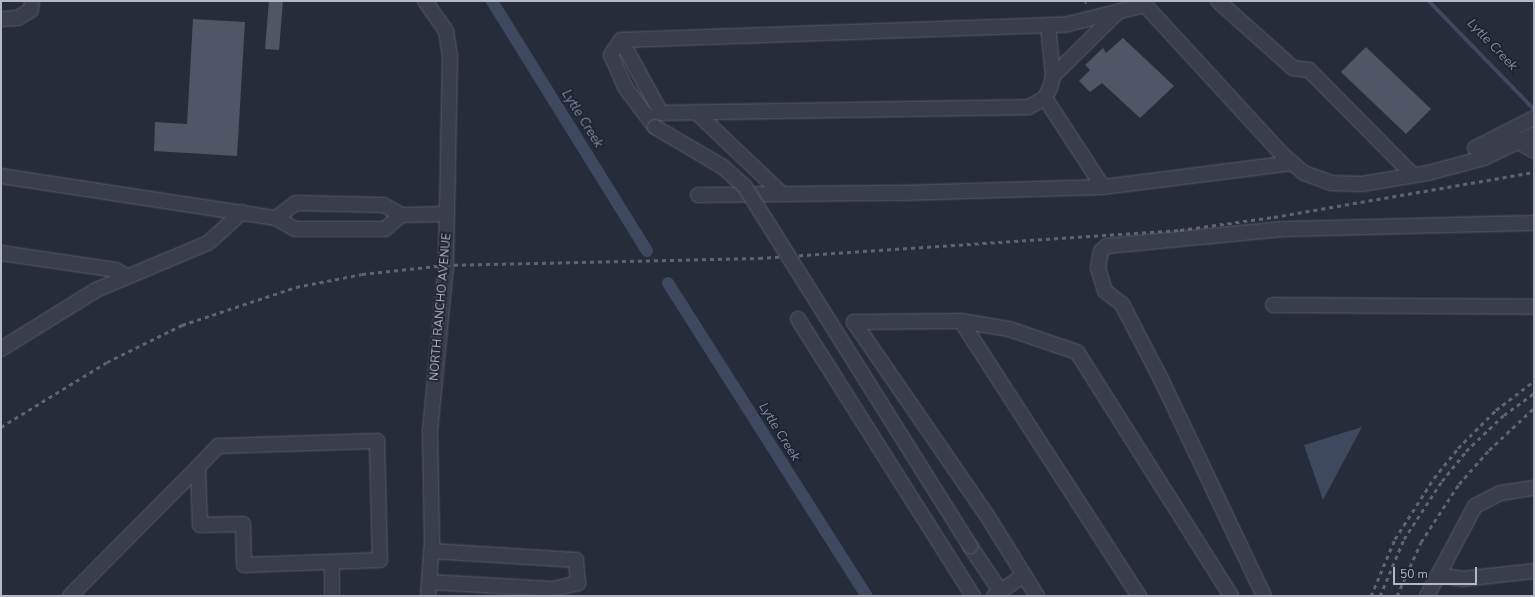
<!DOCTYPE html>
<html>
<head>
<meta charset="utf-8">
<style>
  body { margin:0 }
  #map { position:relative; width:1535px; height:597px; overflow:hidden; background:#262c39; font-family:"Nunito Sans",sans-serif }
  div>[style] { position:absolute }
  .water>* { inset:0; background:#3e4960 }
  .stream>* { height:3.5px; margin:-1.75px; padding:0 1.75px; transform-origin:1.75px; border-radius:1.75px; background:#3e4960 }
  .canal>* { height:12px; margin:-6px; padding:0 6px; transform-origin:6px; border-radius:6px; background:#3e4960 }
  .building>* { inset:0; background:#4f5665 }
  .path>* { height:2px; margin-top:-1px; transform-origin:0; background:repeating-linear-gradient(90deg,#4a575c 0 3px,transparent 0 6px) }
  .roads { filter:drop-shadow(0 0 1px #585c68) drop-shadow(0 0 1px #585c68) }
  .minor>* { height:14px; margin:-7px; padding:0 7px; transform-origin:7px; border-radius:7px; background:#3a3e4a }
  .rail>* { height:3px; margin-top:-1.5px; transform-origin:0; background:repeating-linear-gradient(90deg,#5e6472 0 4px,transparent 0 8px) }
  .bridges { filter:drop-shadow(0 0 1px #585c68) drop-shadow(0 0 1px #585c68) }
  .minor-bridge>* { height:14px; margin:-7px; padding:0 7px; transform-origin:7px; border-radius:7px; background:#3a3e4a }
  span { translate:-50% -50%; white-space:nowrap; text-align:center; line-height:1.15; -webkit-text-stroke:3.5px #1f232f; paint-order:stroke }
  .street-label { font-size:12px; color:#b5b9c5 }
  .water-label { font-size:13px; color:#818eaa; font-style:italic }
  .frame { position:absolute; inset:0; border:2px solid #b5b9c5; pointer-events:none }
  .scale { position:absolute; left:1393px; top:567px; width:84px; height:18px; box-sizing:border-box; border:2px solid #b5b9c5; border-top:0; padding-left:5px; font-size:12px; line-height:14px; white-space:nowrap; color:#b5b9c5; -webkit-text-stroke:3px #1f232f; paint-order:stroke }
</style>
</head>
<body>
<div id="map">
  <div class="water">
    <div style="clip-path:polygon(1362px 427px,1323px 500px,1304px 445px)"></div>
  </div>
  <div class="stream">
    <div style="left:1429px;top:1px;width:151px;rotate:45.8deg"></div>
  </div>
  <div class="canal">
    <div style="left:492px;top:1px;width:294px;rotate:58.2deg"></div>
    <div style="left:668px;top:283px;width:371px;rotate:57.6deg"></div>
  </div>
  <div class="building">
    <div style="clip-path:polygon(269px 1px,283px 1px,279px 50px,265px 49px)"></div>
    <div style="clip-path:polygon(193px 19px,245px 22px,237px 156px,154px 151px,155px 122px,187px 124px)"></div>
    <div style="clip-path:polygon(1123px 38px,1174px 86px,1140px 118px,1102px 83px,1090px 92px,1079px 81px,1090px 70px,1085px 65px,1103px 48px,1106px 53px)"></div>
    <div style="clip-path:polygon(1366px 47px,1431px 109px,1406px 134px,1341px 72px)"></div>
  </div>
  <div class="path">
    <div style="left:1085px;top:1px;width:6px;rotate:72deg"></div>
  </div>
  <div class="roads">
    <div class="minor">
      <div style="left:425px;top:1px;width:37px;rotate:55deg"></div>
      <div style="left:446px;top:31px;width:24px;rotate:81deg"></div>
      <div style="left:450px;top:55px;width:210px;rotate:91.1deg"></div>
      <div style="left:446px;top:265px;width:166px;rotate:95.5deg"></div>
      <div style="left:430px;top:430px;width:112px;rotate:89deg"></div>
      <div style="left:432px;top:542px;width:54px;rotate:94.2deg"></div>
      <div style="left:1218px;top:1px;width:101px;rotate:41.8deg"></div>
      <div style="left:1293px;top:68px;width:16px;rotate:7deg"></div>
      <div style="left:1309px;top:70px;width:148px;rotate:45.3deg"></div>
      <div style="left:1px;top:19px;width:17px;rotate:-3deg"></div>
      <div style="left:18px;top:18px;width:15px;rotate:-32deg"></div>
      <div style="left:31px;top:10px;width:9px;rotate:-84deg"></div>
      <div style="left:1048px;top:25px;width:51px;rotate:84.4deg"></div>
      <div style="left:1053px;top:76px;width:12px;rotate:104deg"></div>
      <div style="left:1050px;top:88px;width:11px;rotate:117deg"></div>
      <div style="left:1045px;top:98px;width:18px;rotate:151deg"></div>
      <div style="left:1029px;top:107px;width:368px;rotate:179.1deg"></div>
      <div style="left:661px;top:113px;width:83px;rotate:-118.7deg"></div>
      <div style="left:621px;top:40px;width:447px;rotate:-2deg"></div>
      <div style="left:1068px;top:24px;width:79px;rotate:-13.9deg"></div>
      <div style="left:1145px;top:5px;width:202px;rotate:47.4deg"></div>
      <div style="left:1282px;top:154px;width:29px;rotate:41deg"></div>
      <div style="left:1304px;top:173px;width:29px;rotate:20deg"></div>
      <div style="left:1331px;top:183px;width:31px;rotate:2deg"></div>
      <div style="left:1362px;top:184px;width:67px;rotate:-9.5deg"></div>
      <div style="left:1428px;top:173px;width:58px;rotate:-15deg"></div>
      <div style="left:1484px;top:158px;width:55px;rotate:-25.6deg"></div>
      <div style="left:621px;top:40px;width:18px;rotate:124deg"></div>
      <div style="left:611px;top:55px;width:35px;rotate:66deg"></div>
      <div style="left:625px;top:87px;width:50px;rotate:53.1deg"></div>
      <div style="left:1053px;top:76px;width:91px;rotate:-44.6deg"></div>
      <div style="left:1045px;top:98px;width:106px;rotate:56.9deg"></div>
      <div style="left:697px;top:113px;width:116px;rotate:43.6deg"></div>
      <div style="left:1519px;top:142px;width:17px;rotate:31deg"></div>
      <div style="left:1475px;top:148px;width:66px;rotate:-27deg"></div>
      <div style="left:1px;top:176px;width:278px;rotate:8.7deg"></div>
      <div style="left:698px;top:195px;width:203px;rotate:-0.6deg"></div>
      <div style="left:901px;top:193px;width:202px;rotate:-1.7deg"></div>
      <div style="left:1103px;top:187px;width:191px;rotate:-7.2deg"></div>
      <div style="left:401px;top:215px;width:21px;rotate:139deg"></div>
      <div style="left:385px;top:229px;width:90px;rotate:180deg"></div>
      <div style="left:295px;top:229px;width:22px;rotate:-150deg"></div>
      <div style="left:276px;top:218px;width:25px;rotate:-37deg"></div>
      <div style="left:296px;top:203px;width:88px;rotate:1.3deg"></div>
      <div style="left:384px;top:205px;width:20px;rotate:30deg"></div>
      <div style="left:401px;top:215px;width:46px;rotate:-1.2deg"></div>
      <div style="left:1px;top:253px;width:116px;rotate:8.4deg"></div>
      <div style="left:116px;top:270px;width:13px;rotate:29deg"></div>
      <div style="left:1273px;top:305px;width:261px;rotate:0.4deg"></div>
      <div style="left:798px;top:319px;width:328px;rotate:57.7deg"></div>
      <div style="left:961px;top:321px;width:49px;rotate:9.5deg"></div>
      <div style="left:1009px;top:329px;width:72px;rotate:18.7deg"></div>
      <div style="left:1077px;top:352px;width:289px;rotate:57.7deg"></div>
      <div style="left:1px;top:349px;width:112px;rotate:-31.8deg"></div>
      <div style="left:96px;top:290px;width:121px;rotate:-22.8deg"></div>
      <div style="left:208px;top:243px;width:46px;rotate:-42.4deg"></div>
      <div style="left:377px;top:441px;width:119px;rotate:88.6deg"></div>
      <div style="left:380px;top:560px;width:136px;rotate:177.9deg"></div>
      <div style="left:244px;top:565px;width:41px;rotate:-91.4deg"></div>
      <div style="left:243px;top:524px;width:43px;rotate:178.7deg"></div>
      <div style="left:200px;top:525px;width:58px;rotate:-92deg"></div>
      <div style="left:198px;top:467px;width:29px;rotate:-46deg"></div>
      <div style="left:218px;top:446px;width:159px;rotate:-1.8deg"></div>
      <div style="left:970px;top:546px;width:55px;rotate:56deg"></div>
      <div style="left:332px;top:562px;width:34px;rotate:90deg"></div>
      <div style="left:1438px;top:575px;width:24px;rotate:9deg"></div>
      <div style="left:1462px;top:579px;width:72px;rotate:-6.3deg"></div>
      <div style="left:429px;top:582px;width:124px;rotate:3.2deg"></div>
      <div style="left:553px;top:589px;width:26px;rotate:-13deg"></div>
      <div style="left:578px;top:583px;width:23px;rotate:-95deg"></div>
      <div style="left:576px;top:560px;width:145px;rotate:-176.4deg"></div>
      <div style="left:70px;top:596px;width:182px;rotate:-45.2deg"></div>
      <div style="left:994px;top:596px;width:37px;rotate:-35deg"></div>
      <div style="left:1037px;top:596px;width:93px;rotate:-121.8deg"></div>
      <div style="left:988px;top:517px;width:237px;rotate:-124.5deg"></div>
      <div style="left:854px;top:322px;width:107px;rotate:-0.5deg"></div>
      <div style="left:961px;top:321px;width:328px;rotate:57.1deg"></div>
      <div style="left:1264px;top:596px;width:238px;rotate:-115.4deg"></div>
      <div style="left:1162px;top:381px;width:87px;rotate:-117.5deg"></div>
      <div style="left:1122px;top:304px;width:21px;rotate:-143deg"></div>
      <div style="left:1105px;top:291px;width:24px;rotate:-107deg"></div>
      <div style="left:1098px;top:268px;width:17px;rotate:-80deg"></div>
      <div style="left:1101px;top:251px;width:8px;rotate:-40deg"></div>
      <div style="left:1107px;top:246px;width:177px;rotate:-5.5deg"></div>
      <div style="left:1283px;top:229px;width:251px;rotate:-1.4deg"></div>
      <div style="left:1427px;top:596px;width:102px;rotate:-61.9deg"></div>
      <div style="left:1475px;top:506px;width:29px;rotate:-27deg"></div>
      <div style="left:1501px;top:493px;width:33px;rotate:-9deg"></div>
    </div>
  </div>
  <div class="rail">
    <div style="left:1px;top:427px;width:124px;rotate:-31.5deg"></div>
    <div style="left:107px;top:362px;width:84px;rotate:-26.3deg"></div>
    <div style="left:182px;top:325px;width:120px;rotate:-18.4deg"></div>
    <div style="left:296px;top:287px;width:67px;rotate:-11.1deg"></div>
    <div style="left:362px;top:274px;width:84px;rotate:-6.1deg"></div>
    <div style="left:446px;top:265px;width:313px;rotate:-1.3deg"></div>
    <div style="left:759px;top:258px;width:422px;rotate:-3.8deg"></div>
    <div style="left:1180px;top:230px;width:95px;rotate:-7.9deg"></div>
    <div style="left:1274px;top:217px;width:264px;rotate:-9.8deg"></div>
    <div style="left:1371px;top:596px;width:62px;rotate:-67.2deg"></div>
    <div style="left:1395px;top:539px;width:72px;rotate:-57.4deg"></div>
    <div style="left:1434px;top:478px;width:38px;rotate:-51deg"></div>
    <div style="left:1458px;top:448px;width:54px;rotate:-45deg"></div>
    <div style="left:1496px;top:410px;width:48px;rotate:-37.3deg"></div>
    <div style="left:1380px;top:596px;width:62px;rotate:-67.2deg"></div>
    <div style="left:1404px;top:539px;width:69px;rotate:-56.8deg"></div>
    <div style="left:1442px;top:481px;width:38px;rotate:-51deg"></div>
    <div style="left:1466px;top:451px;width:52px;rotate:-43.5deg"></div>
    <div style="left:1504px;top:415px;width:37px;rotate:-36deg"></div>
    <div style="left:1397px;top:596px;width:59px;rotate:-66deg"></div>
    <div style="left:1421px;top:542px;width:69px;rotate:-56.8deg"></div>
    <div style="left:1459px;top:484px;width:45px;rotate:-48.6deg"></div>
    <div style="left:1489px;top:450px;width:62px;rotate:-43deg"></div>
  </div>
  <div class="bridges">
    <div class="minor-bridge">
      <div style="left:655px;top:127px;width:79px;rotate:30.5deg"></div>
      <div style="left:723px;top:167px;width:30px;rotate:42deg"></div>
      <div style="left:745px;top:187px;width:424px;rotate:57.9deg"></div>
    </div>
  </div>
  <div class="street-label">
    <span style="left:441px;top:307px;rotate:-85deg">NORTH RANCHO AVENUE</span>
  </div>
  <div class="water-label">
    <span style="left:1492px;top:45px;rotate:46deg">Lytle Creek</span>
    <span style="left:582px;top:119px;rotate:58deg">Lytle Creek</span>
    <span style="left:779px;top:432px;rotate:58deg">Lytle Creek</span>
  </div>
  <div class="frame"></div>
  <div class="scale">50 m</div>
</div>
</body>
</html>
